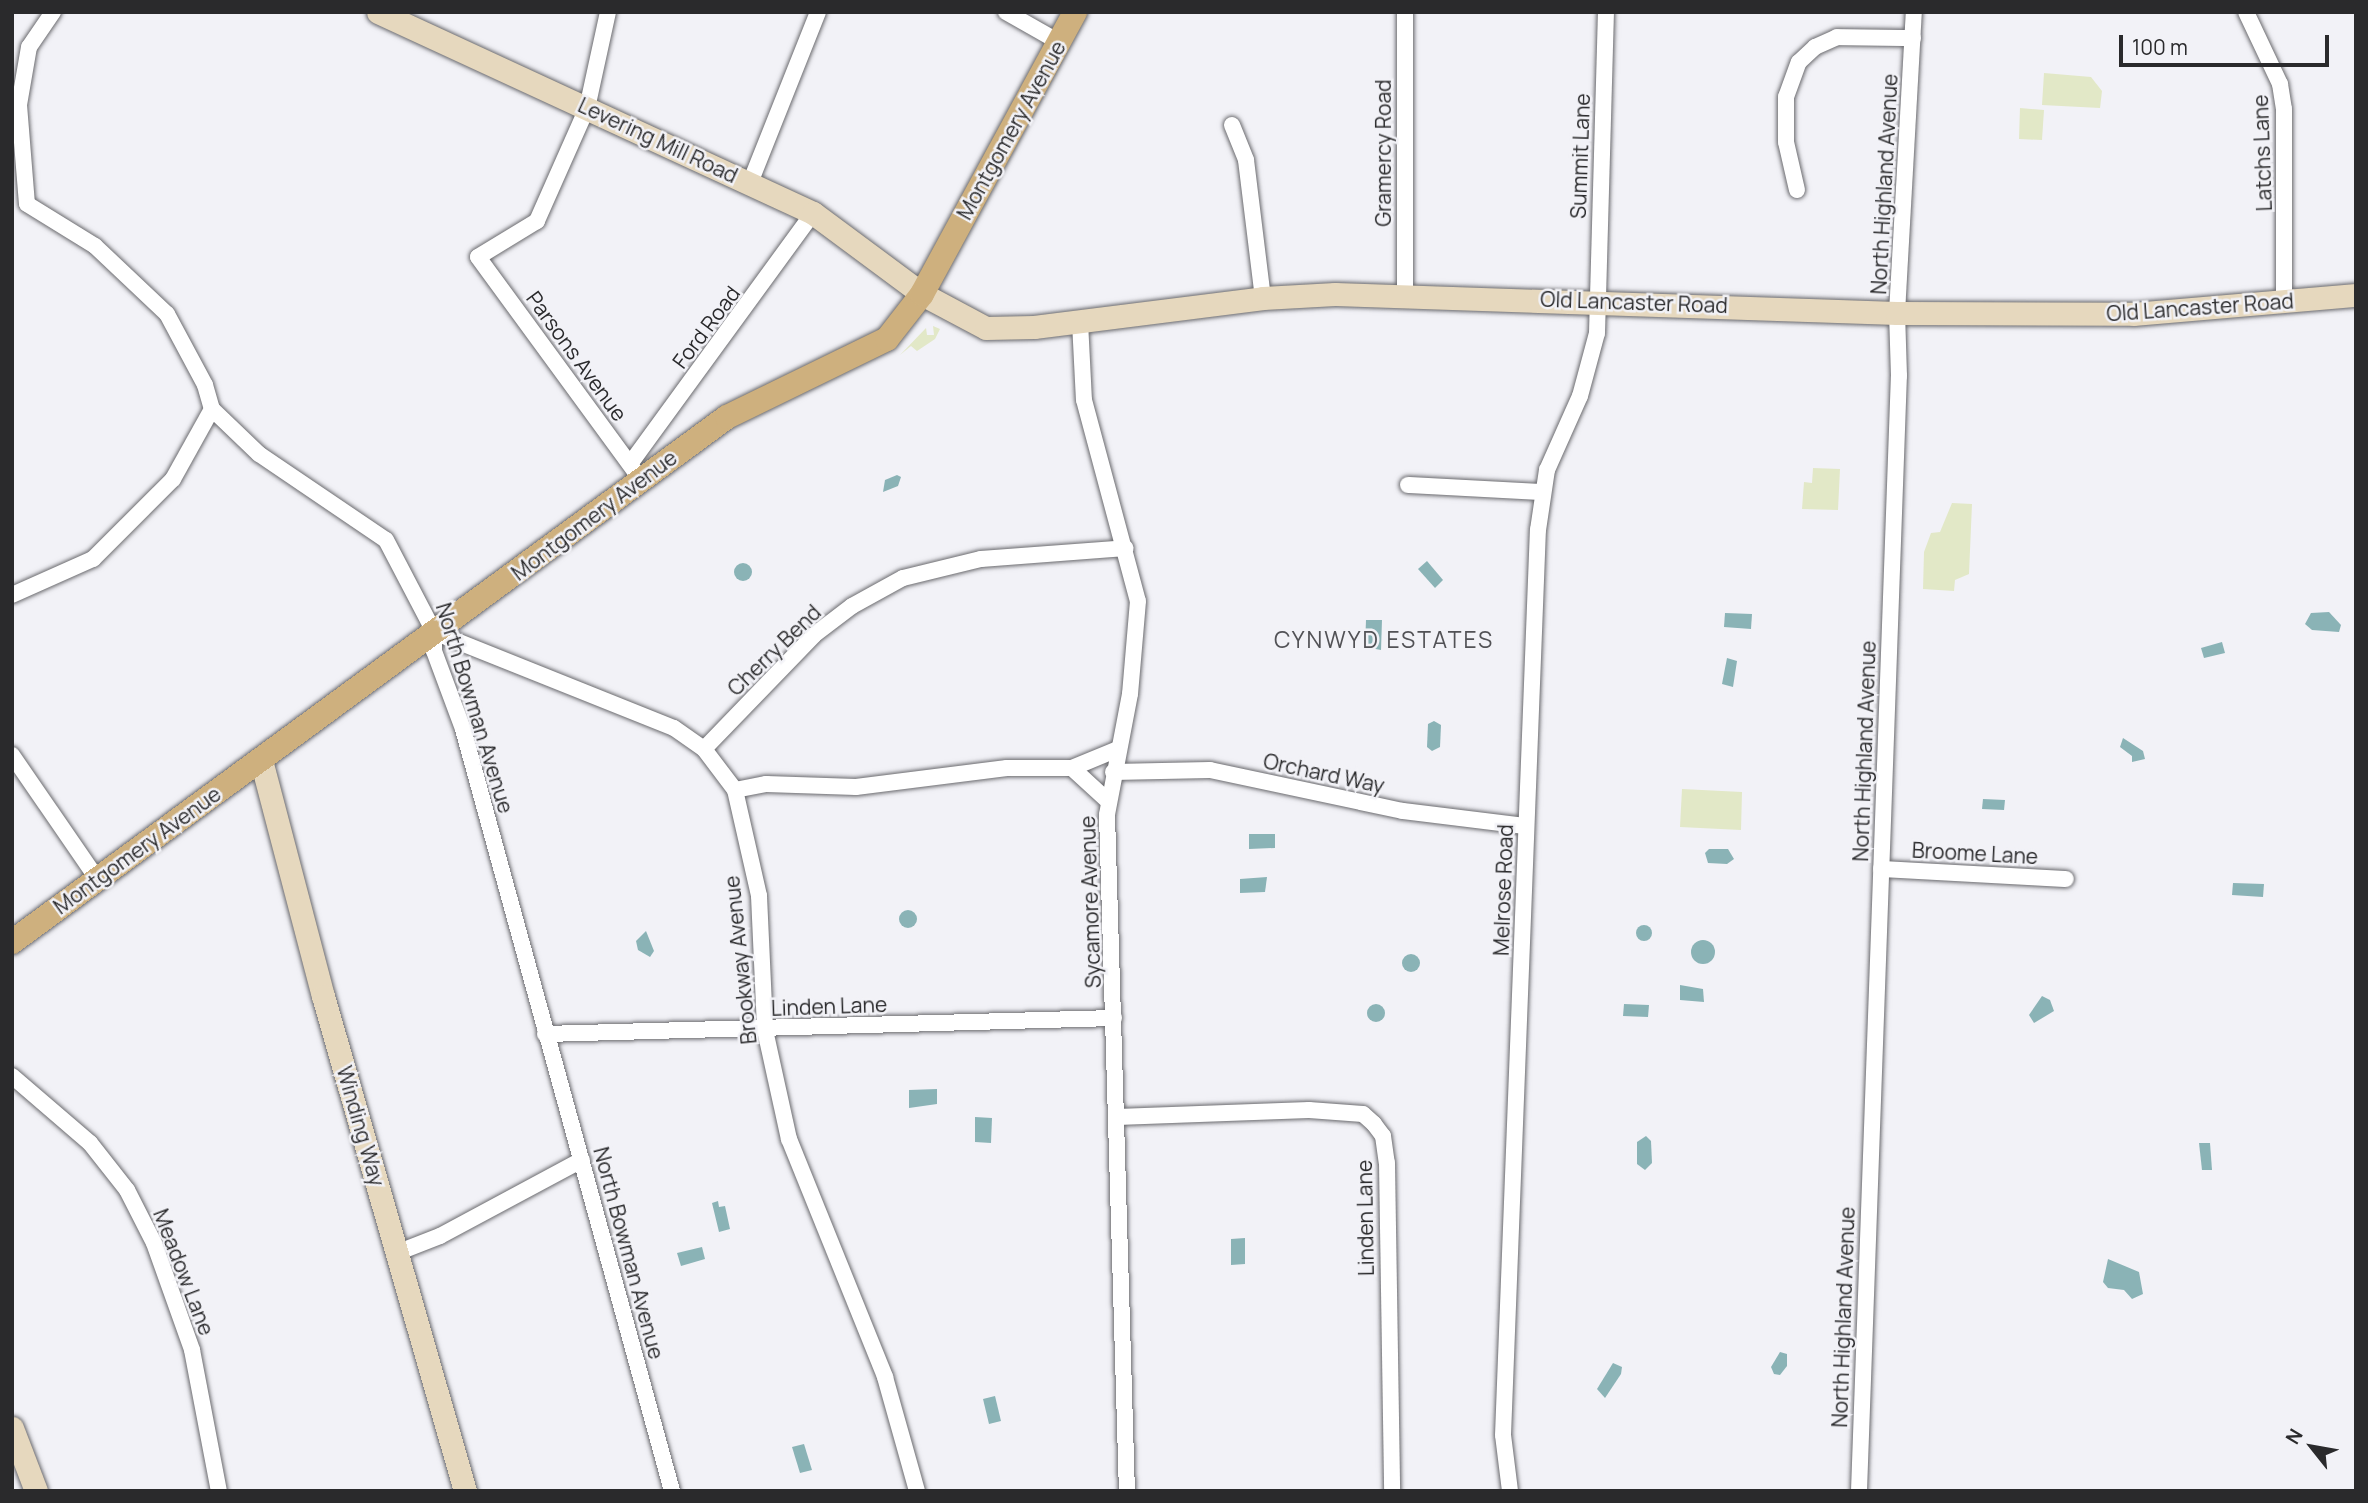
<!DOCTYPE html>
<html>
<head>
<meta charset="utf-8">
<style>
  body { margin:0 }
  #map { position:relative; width:2368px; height:1503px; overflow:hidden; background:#f2f2f7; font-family:Manrope,sans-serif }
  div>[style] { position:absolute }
  .green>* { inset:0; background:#e2e8c7 }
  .water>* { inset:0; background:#8ab3b6 }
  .round { border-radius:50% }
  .roads { filter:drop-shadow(0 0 2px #6a6a6e) drop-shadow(0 0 2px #6a6a6e) }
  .street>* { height:16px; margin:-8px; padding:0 8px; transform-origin:8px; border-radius:8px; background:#fff }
  .secondary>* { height:23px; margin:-11.5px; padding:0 11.5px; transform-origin:11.5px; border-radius:11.5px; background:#e6d8be }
  .primary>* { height:24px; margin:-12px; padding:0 12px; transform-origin:12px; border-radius:12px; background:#ceb07e }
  span { translate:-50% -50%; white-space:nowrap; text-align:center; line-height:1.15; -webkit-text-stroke:5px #f2f2f7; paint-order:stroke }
  .street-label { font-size:21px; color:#2a2a2c }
  .neighbourhood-label { font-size:23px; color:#525256; letter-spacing:2px }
  .frame { position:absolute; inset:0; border:14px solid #2a2a2c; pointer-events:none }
  .north { position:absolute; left:2277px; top:1412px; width:70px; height:70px; -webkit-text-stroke:5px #f2f2f7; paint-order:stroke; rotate:301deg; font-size:19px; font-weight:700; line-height:28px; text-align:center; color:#2a2a2c }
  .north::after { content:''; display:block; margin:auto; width:24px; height:32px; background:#2a2a2c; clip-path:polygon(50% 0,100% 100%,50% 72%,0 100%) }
  .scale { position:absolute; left:2119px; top:35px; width:210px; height:32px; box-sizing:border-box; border:4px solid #2a2a2c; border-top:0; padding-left:9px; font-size:21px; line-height:24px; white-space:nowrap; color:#2a2a2c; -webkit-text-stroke:5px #f2f2f7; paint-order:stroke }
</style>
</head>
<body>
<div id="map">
  <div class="green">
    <div style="clip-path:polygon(2044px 73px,2091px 77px,2102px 91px,2100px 108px,2042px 105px)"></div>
    <div style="clip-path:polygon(2020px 108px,2044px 110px,2042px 140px,2019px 139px)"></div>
    <div style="clip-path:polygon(933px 326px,940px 329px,935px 339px,917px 351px,911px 346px,900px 355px,926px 328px,927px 335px,934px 335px)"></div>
    <div style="clip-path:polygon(1813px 468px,1840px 469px,1838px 510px,1802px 509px,1804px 482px,1812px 483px)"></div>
    <div style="clip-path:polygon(1952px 503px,1972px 504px,1969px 574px,1955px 580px,1954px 591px,1923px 589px,1924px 552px,1931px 533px,1940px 532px)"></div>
    <div style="clip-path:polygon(1682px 789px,1742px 792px,1741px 830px,1680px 827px)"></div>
  </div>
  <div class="water">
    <div style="clip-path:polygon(897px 475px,901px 477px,898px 486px,883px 492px,885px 480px)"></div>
    <div style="clip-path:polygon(1427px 561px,1443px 580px,1435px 588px,1418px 569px)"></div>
    <div class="round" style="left:734px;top:563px;width:18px;height:18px"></div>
    <div style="clip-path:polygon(2329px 612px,2341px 625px,2339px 632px,2312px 630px,2305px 624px,2311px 613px)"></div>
    <div style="clip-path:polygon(1725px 613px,1752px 614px,1751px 629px,1724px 627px)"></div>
    <div style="clip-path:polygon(1366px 620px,1382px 620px,1381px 650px,1365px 647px)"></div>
    <div style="clip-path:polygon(2222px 642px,2225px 653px,2204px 658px,2201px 648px)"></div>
    <div style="clip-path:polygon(1727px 658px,1737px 661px,1733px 687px,1722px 684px)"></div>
    <div style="clip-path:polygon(1434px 721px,1441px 725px,1440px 747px,1432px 751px,1427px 747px,1428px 724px)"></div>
    <div style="clip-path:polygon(2123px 738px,2143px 751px,2145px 759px,2132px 762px,2132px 756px,2120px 747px)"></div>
    <div style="clip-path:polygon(1983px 799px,2005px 800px,2004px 810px,1982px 809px)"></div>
    <div style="clip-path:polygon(1249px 834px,1275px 834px,1275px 848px,1249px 849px)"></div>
    <div style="clip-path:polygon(1709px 849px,1728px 849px,1734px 859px,1727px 864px,1708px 863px,1705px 853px)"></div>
    <div style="clip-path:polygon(1267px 877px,1265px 892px,1240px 893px,1240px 879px)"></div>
    <div style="clip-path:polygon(2233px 883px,2264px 884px,2263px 897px,2232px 895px)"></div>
    <div class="round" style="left:899px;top:910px;width:18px;height:18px"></div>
    <div class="round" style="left:1636px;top:925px;width:16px;height:16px"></div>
    <div style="clip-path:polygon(646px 931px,654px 951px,650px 957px,638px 950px,636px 941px)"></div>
    <div class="round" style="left:1691px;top:940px;width:24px;height:24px"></div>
    <div class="round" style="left:1402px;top:954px;width:18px;height:18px"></div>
    <div style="clip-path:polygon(1680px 985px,1703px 989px,1704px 1002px,1680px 1000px)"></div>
    <div style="clip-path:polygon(2042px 996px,2050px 1000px,2054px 1011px,2034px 1023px,2029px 1015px)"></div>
    <div class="round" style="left:1367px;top:1004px;width:18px;height:18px"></div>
    <div style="clip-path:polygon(1624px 1004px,1649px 1005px,1648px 1017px,1623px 1016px)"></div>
    <div style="clip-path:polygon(937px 1089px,937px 1104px,909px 1108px,909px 1090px)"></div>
    <div style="clip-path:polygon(975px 1117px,992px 1118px,991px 1143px,975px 1142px)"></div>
    <div style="clip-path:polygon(1646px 1136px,1651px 1141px,1652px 1163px,1645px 1170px,1637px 1164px,1637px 1142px)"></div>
    <div style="clip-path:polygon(2199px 1143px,2210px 1143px,2212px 1170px,2202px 1170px)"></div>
    <div style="clip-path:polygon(718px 1201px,719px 1207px,725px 1206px,730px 1229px,719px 1232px,712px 1203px)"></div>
    <div style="clip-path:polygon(1245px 1238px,1245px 1264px,1231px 1265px,1231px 1239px)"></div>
    <div style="clip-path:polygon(702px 1247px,705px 1259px,681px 1266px,677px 1253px)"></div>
    <div style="clip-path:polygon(2108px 1259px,2139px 1272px,2143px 1294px,2132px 1299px,2124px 1290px,2108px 1288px,2103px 1282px)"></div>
    <div style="clip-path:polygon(1780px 1352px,1787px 1354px,1787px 1366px,1780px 1375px,1774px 1374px,1771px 1367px)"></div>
    <div style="clip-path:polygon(1613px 1363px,1622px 1367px,1621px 1374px,1605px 1398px,1597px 1389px)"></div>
    <div style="clip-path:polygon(995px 1396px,1001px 1421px,989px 1424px,983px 1399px)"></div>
    <div style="clip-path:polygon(804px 1444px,812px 1470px,800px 1473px,792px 1447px)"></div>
  </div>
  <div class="roads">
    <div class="street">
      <div style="left:53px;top:12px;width:42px;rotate:124.4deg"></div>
      <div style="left:29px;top:47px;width:59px;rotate:99.8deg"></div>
      <div style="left:19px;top:105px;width:99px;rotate:85.4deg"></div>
      <div style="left:27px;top:204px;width:80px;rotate:31.7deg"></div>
      <div style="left:95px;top:246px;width:99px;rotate:43.4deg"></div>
      <div style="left:167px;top:314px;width:81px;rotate:61.8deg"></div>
      <div style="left:205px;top:385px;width:25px;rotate:74deg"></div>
      <div style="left:212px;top:409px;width:65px;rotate:43.8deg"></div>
      <div style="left:259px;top:454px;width:153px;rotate:34.1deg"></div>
      <div style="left:386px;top:540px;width:104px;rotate:62.4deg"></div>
      <div style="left:434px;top:632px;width:19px;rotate:90deg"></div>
      <div style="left:434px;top:651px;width:83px;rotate:69.6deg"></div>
      <div style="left:463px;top:729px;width:790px;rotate:74.66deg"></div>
      <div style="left:608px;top:12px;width:98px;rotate:102.3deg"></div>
      <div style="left:587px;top:108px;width:124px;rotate:113.9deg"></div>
      <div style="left:537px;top:221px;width:69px;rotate:148.6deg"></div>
      <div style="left:478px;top:257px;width:276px;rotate:53.8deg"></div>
      <div style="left:1006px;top:12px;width:61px;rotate:29.5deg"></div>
      <div style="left:1405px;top:12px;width:282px;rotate:90deg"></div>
      <div style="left:2246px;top:12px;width:80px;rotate:64.7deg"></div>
      <div style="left:2280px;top:84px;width:25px;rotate:81deg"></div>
      <div style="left:2284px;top:109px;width:192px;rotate:90deg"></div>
      <div style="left:1232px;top:125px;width:38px;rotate:68deg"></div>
      <div style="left:1246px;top:160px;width:139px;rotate:83deg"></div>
      <div style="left:750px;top:183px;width:184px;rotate:-68.3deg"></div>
      <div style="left:1797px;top:190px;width:49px;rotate:-102.9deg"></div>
      <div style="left:1786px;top:142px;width:45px;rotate:-90deg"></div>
      <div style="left:1786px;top:97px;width:37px;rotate:-70deg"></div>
      <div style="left:1799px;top:62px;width:22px;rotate:-43deg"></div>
      <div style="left:1815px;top:47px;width:24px;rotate:-24deg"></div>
      <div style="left:1837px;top:37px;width:76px;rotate:0.8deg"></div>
      <div style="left:1080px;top:322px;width:78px;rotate:87.1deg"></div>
      <div style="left:1084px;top:400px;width:208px;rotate:75deg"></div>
      <div style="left:1138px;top:601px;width:93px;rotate:94.9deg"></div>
      <div style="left:1130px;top:694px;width:123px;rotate:100.8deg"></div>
      <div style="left:1107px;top:815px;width:676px;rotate:88.31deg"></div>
      <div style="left:630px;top:464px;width:311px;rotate:-53.9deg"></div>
      <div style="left:1408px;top:485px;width:134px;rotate:3deg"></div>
      <div style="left:12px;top:595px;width:89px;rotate:-24deg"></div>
      <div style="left:93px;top:559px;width:113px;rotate:-45deg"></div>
      <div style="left:173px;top:479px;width:80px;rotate:-60.9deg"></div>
      <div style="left:434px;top:632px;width:258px;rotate:21.8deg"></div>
      <div style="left:674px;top:728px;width:37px;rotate:35deg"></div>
      <div style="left:704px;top:749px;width:51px;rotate:52.9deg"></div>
      <div style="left:735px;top:790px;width:109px;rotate:77.2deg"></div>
      <div style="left:759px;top:896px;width:134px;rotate:87.4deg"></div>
      <div style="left:765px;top:1030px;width:112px;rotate:77.6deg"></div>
      <div style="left:789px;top:1139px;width:257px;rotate:68deg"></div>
      <div style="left:885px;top:1377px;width:118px;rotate:74.3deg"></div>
      <div style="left:704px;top:749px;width:158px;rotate:-46deg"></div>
      <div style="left:814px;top:635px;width:48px;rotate:-37.3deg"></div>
      <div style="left:852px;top:606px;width:58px;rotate:-28.8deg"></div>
      <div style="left:903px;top:578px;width:80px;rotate:-13.7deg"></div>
      <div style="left:981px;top:559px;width:145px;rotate:-4.3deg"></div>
      <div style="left:12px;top:755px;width:148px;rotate:55.5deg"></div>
      <div style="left:1072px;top:768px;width:49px;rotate:42.5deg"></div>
      <div style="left:1113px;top:772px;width:97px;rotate:-1.2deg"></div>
      <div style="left:1210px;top:770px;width:197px;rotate:12deg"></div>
      <div style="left:1403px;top:811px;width:123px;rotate:7deg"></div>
      <div style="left:735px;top:790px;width:32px;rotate:-11deg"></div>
      <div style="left:766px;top:784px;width:90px;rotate:1.9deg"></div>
      <div style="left:856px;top:787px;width:152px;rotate:-7.2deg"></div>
      <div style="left:1007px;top:768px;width:65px"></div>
      <div style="left:1072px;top:768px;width:50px;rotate:-22.4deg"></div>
      <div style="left:1881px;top:869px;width:185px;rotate:3.1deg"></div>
      <div style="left:545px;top:1034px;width:569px;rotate:-1.61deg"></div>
      <div style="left:12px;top:1076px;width:103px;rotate:40.7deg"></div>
      <div style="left:90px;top:1143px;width:60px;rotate:51.8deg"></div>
      <div style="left:127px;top:1190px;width:59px;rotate:63deg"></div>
      <div style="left:154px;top:1243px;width:114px;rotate:70.4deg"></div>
      <div style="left:192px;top:1350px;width:144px;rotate:79.2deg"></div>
      <div style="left:1117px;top:1117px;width:192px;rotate:-2.1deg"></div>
      <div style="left:1309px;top:1110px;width:54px;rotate:4.2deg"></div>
      <div style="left:1363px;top:1114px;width:15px;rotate:42deg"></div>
      <div style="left:1374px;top:1124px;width:15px;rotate:53deg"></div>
      <div style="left:1383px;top:1136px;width:27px;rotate:82deg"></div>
      <div style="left:1387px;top:1163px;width:328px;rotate:89.1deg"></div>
      <div style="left:399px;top:1252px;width:44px;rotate:-21.3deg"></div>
      <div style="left:440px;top:1236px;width:161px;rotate:-28.2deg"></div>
      <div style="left:1510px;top:1491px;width:56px;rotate:-97.1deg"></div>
      <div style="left:1503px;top:1435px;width:906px;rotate:-87.79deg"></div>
      <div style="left:1538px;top:530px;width:61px;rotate:-81.5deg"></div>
      <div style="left:1547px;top:470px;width:81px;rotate:-66deg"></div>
      <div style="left:1580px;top:396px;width:65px;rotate:-74.9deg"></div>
      <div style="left:1597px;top:333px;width:321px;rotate:-88.4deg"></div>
      <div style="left:1859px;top:1491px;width:1116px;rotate:-87.95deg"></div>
      <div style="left:1899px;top:376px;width:63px;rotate:-91.8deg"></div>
      <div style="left:1897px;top:313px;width:301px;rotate:-86.8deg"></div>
    </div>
    <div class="secondary">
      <div style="left:378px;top:12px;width:479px;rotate:24.8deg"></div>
      <div style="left:813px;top:213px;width:136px;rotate:36.6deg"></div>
      <div style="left:922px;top:294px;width:72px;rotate:28deg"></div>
      <div style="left:986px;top:328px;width:48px;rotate:-1.2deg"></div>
      <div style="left:1034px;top:327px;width:231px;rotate:-7.2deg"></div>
      <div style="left:1263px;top:298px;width:72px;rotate:-3.2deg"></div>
      <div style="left:1335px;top:294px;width:562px;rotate:1.94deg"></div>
      <div style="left:1897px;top:313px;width:236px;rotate:0.2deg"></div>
      <div style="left:2133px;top:314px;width:224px;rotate:-4.9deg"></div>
      <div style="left:261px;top:760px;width:244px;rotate:75.3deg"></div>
      <div style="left:323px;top:996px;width:515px;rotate:73.99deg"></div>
      <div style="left:12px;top:1428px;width:67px;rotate:69.1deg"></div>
    </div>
    <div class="primary">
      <div style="left:12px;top:942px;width:887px;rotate:-36.29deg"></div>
      <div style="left:727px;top:417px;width:178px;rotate:-26deg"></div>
      <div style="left:887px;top:339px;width:57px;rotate:-52.1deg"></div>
      <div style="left:922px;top:294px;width:321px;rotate:-61.5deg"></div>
    </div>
  </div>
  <div class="street-label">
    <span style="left:1011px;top:130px;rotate:-61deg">Montgomery Avenue</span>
    <span style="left:658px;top:140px;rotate:25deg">Levering Mill Road</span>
    <span style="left:1383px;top:153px;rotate:-90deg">Gramercy Road</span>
    <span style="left:2262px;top:153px;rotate:-92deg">Latchs Lane</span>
    <span style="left:1580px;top:156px;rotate:-88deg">Summit Lane</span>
    <span style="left:1884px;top:184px;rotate:-87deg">North Highland Avenue</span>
    <span style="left:1634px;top:302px;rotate:2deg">Old Lancaster Road</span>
    <span style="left:2200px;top:307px;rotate:-4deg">Old Lancaster Road</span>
    <span style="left:706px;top:327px;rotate:-53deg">Ford Road</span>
    <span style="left:577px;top:356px;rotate:54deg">Parsons Avenue</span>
    <span style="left:594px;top:515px;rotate:-37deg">Montgomery Avenue</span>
    <span style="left:774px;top:650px;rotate:-44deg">Cherry Bend</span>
    <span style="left:475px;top:708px;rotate:73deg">North Bowman Avenue</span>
    <span style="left:1864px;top:751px;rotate:-88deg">North Highland Avenue</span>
    <span style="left:1324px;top:773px;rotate:12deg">Orchard Way</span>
    <span style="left:137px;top:850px;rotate:-36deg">Montgomery Avenue</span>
    <span style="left:1975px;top:853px;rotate:3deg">Broome Lane</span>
    <span style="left:1503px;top:890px;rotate:-88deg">Melrose Road</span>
    <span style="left:1090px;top:902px;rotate:-92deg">Sycamore Avenue</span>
    <span style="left:740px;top:960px;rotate:-96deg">Brookway Avenue</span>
    <span style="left:829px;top:1006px;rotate:-2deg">Linden Lane</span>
    <span style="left:361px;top:1126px;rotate:74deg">Winding Way</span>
    <span style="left:1365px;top:1218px;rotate:-91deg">Linden Lane</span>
    <span style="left:629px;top:1253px;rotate:75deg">North Bowman Avenue</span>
    <span style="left:184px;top:1272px;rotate:69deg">Meadow Lane</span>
    <span style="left:1843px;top:1317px;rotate:-88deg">North Highland Avenue</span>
  </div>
  <div class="neighbourhood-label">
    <span style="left:1384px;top:639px">CYNWYD ESTATES</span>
  </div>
  <div class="frame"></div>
  <div class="north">N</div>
  <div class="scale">100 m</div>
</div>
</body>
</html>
